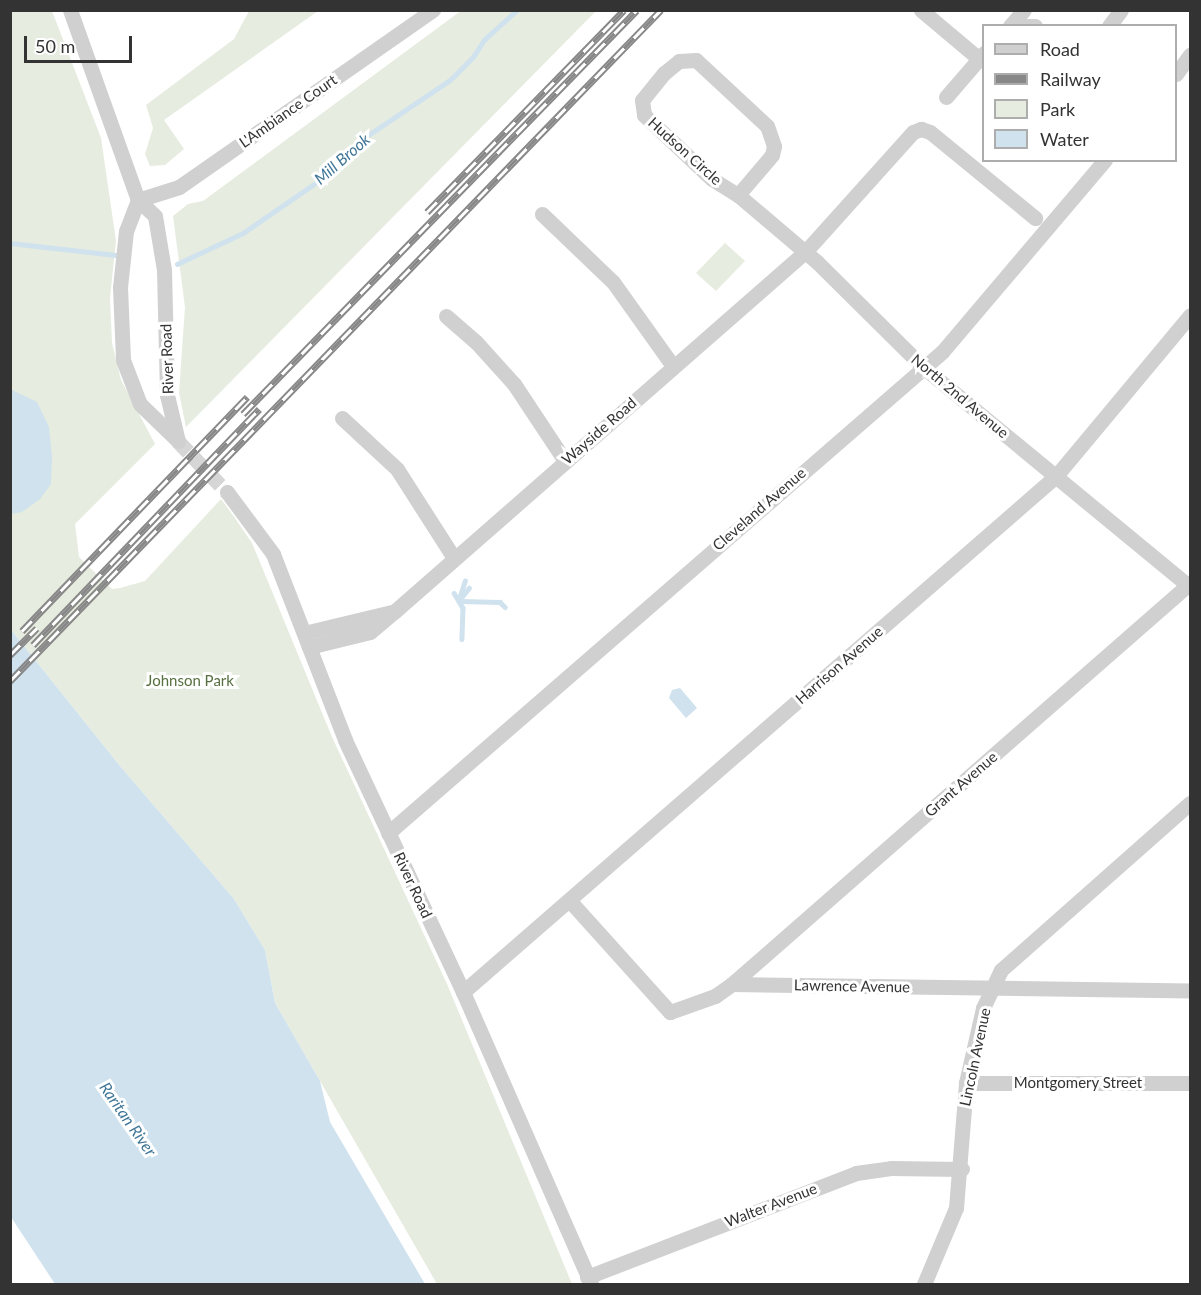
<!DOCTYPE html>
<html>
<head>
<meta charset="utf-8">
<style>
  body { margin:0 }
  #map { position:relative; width:1201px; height:1295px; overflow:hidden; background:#fff; font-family:Lato,sans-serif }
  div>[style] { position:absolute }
  .green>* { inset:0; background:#e6ecdf }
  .water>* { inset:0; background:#cfe2ee }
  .stream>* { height:4.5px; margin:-2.25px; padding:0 2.25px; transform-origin:2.25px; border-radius:2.25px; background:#cfe2ee }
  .minor-tunnel>* { height:15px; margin-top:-7.5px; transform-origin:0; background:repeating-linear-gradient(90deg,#d6d6d6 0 15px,transparent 0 23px) }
  .minor>* { height:15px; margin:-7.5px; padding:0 7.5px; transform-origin:7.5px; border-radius:7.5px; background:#d0d0d0 }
  .rail>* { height:7px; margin-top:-3.5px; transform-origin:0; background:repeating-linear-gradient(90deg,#fff 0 14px,#888 0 28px); box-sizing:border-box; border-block:2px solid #888 }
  span { translate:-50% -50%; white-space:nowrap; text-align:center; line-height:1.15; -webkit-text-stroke:6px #fff; paint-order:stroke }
  .street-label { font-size:15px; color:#333 }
  .park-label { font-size:15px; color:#56703f }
  .water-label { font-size:16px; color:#3f7597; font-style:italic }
  .frame { position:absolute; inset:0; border:12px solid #333; pointer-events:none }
  .legend { position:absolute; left:982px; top:24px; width:195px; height:138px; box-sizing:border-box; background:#fff; border:2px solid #adadad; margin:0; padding:8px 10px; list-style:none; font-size:18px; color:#333 }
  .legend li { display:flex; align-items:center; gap:12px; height:30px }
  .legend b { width:30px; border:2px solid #adadad }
  .scale { position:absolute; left:24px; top:36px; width:108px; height:27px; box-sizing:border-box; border:3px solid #333; border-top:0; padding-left:8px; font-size:18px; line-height:21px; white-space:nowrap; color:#333; -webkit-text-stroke:4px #fff; paint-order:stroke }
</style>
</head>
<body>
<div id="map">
  <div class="green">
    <div style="clip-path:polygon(462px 10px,596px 11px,186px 427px,179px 393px,185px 307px,173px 216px,188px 204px,203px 201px)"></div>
    <div style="clip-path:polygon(10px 11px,52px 11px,101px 138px,116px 241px,110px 298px,112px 343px,121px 380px,155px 444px,75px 524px,79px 557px,112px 589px,120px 588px,145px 581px,221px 499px,237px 521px,252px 543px,332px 737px,447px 984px,572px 1284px,437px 1284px,275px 1003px,265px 950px,234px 899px,120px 766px,11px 630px)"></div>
    <div style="clip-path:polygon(249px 11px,318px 11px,164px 120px,184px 149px,165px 165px,150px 166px,145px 154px,153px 128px,146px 105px,234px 39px)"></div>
    <div style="clip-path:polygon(725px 243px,745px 261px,716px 291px,696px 273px)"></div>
  </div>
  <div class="water">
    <div style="clip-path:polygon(10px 389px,37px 402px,49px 427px,52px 457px,51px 484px,40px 499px,22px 512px,11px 514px)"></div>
    <div style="clip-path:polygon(11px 630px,120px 766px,234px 899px,265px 950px,275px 1003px,320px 1081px,330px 1122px,425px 1284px,55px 1284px,11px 1217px)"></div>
    <div style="clip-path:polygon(680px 688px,697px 708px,686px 718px,669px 698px,672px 690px)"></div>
  </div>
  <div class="stream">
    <div style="left:10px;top:243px;width:106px;rotate:6.5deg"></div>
    <div style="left:177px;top:264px;width:73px;rotate:-25.2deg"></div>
    <div style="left:243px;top:233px;width:102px;rotate:-34.6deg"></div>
    <div style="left:327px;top:175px;width:45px;rotate:-46.8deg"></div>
    <div style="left:358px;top:142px;width:111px;rotate:-34deg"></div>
    <div style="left:450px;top:80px;width:33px;rotate:-45deg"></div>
    <div style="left:473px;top:57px;width:20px;rotate:-57deg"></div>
    <div style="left:484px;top:40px;width:45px;rotate:-42.3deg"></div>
    <div style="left:454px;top:593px;width:17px;rotate:59deg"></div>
    <div style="left:463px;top:608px;width:31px;rotate:92deg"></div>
    <div style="left:459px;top:599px;width:19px;rotate:-72deg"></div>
    <div style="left:460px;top:599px;width:14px;rotate:-51deg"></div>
    <div style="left:460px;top:601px;width:40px;rotate:1.4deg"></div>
    <div style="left:500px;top:602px;width:7px;rotate:45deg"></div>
  </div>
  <div class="minor-tunnel">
    <div style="left:178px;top:441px;width:71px;rotate:46.1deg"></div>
  </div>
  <div class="minor">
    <div style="left:70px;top:10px;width:202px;rotate:70.3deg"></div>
    <div style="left:138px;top:200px;width:23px;rotate:43deg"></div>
    <div style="left:155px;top:216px;width:55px;rotate:80.5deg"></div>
    <div style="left:164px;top:270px;width:125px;rotate:88.6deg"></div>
    <div style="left:167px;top:395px;width:47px;rotate:76.6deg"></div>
    <div style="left:921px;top:10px;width:75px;rotate:40.1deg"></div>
    <div style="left:1010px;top:26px;width:21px;rotate:-49deg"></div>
    <div style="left:1027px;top:26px;width:8px"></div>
    <div style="left:1109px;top:26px;width:20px;rotate:-53deg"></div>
    <div style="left:1176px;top:74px;width:24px;rotate:-54deg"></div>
    <div style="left:946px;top:97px;width:58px;rotate:-49.2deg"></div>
    <div style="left:738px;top:195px;width:52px;rotate:-49.6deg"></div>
    <div style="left:772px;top:155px;width:9px;rotate:-77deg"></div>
    <div style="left:774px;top:146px;width:21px;rotate:-109deg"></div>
    <div style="left:767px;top:126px;width:97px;rotate:-137.1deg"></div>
    <div style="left:696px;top:60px;width:17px;rotate:177deg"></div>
    <div style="left:679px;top:61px;width:19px;rotate:141deg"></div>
    <div style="left:664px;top:73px;width:35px;rotate:129deg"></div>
    <div style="left:642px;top:100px;width:15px;rotate:82deg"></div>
    <div style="left:644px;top:115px;width:93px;rotate:43.3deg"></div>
    <div style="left:712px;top:179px;width:31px;rotate:32deg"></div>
    <div style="left:738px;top:195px;width:104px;rotate:40.3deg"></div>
    <div style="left:817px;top:262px;width:149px;rotate:44.7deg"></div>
    <div style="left:923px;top:367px;width:346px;rotate:39.5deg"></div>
    <div style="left:138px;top:200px;width:43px;rotate:-17.6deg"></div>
    <div style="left:179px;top:187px;width:310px;rotate:-34.9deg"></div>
    <div style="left:138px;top:200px;width:33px;rotate:111deg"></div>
    <div style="left:126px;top:231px;width:56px;rotate:96.1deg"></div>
    <div style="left:120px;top:287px;width:73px;rotate:87.6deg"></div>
    <div style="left:123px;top:360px;width:47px;rotate:68.9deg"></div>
    <div style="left:140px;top:404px;width:53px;rotate:44.2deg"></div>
    <div style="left:542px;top:214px;width:98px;rotate:43.8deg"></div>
    <div style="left:613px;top:282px;width:103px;rotate:54.5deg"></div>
    <div style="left:446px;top:316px;width:40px;rotate:41deg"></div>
    <div style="left:476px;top:342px;width:57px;rotate:47.9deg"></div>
    <div style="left:514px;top:384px;width:92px;rotate:56.5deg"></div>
    <div style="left:342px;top:418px;width:75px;rotate:42.8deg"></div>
    <div style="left:397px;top:469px;width:106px;rotate:57.4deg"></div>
    <div style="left:227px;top:492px;width:77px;rotate:53.4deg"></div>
    <div style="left:273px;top:554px;width:199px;rotate:68.8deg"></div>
    <div style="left:345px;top:740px;width:278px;rotate:64.9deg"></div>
    <div style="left:463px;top:992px;width:319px;rotate:66.3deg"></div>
    <div style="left:304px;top:633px;width:90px;rotate:-13.4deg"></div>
    <div style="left:309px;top:647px;width:63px;rotate:-13.8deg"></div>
    <div style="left:370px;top:632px;width:33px;rotate:-40deg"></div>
    <div style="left:395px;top:611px;width:545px;rotate:-41.21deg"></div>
    <div style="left:805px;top:252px;width:161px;rotate:-48deg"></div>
    <div style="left:913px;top:132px;width:9px;rotate:-21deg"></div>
    <div style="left:921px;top:129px;width:9px;rotate:18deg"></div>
    <div style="left:930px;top:132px;width:136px;rotate:39.3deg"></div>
    <div style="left:388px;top:833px;width:734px;rotate:-40.97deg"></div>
    <div style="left:942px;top:352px;width:252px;rotate:-49.7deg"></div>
    <div style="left:569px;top:900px;width:151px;rotate:48deg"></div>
    <div style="left:670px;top:1012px;width:48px;rotate:-19.6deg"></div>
    <div style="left:715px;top:996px;width:21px;rotate:-35deg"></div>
    <div style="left:732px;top:984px;width:458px;rotate:0.8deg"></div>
    <div style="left:732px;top:984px;width:609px;rotate:-41.2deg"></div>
    <div style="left:463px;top:992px;width:786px;rotate:-41.03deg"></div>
    <div style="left:1056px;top:476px;width:209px;rotate:-50.2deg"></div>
    <div style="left:966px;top:1083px;width:224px"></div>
    <div style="left:587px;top:1277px;width:288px;rotate:-21.1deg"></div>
    <div style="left:856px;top:1173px;width:35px;rotate:-8deg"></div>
    <div style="left:891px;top:1168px;width:71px;rotate:0.8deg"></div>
    <div style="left:924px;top:1284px;width:82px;rotate:-67.2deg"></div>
    <div style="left:956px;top:1208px;width:125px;rotate:-85.4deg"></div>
    <div style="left:966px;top:1083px;width:77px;rotate:-77.2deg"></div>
    <div style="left:983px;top:1008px;width:42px;rotate:-64.7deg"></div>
    <div style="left:1001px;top:970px;width:252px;rotate:-41.5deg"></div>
  </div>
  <div class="rail">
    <div style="left:427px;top:212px;width:282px;rotate:-45.7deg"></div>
    <div style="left:243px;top:414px;width:564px;rotate:-45.72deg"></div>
    <div style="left:22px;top:631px;width:325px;rotate:-46.1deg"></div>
    <div style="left:33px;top:645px;width:327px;rotate:-46.2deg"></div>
    <div style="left:10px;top:655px;width:38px;rotate:-45deg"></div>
    <div style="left:10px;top:681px;width:935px;rotate:-45.87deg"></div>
  </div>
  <div class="street-label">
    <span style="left:288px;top:111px;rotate:-35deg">L'Ambiance Court</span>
    <span style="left:685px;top:151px;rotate:42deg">Hudson Circle</span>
    <span style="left:167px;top:359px;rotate:-92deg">River Road</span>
    <span style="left:960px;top:396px;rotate:40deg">North 2nd Avenue</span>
    <span style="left:599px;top:431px;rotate:-41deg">Wayside Road</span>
    <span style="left:759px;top:509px;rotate:-41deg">Cleveland Avenue</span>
    <span style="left:839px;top:665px;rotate:-41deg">Harrison Avenue</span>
    <span style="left:961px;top:784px;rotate:-41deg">Grant Avenue</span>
    <span style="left:413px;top:885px;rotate:65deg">River Road</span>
    <span style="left:852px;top:986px;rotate:1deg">Lawrence Avenue</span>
    <span style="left:975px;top:1057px;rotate:-78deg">Lincoln Avenue</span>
    <span style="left:1078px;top:1083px">Montgomery Street</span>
    <span style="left:771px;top:1205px;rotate:-21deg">Walter Avenue</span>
  </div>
  <div class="park-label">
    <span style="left:190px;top:681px">Johnson Park</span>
  </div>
  <div class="water-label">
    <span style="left:342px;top:159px;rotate:-41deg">Mill Brook</span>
    <span style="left:128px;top:1119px;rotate:55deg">Raritan River</span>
  </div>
  <div class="frame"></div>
  <ul class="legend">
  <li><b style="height:8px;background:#d0d0d0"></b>Road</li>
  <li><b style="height:8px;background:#888"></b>Railway</li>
  <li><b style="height:16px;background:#e6ecdf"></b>Park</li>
  <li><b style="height:16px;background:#cfe2ee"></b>Water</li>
  </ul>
  <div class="scale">50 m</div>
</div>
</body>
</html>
